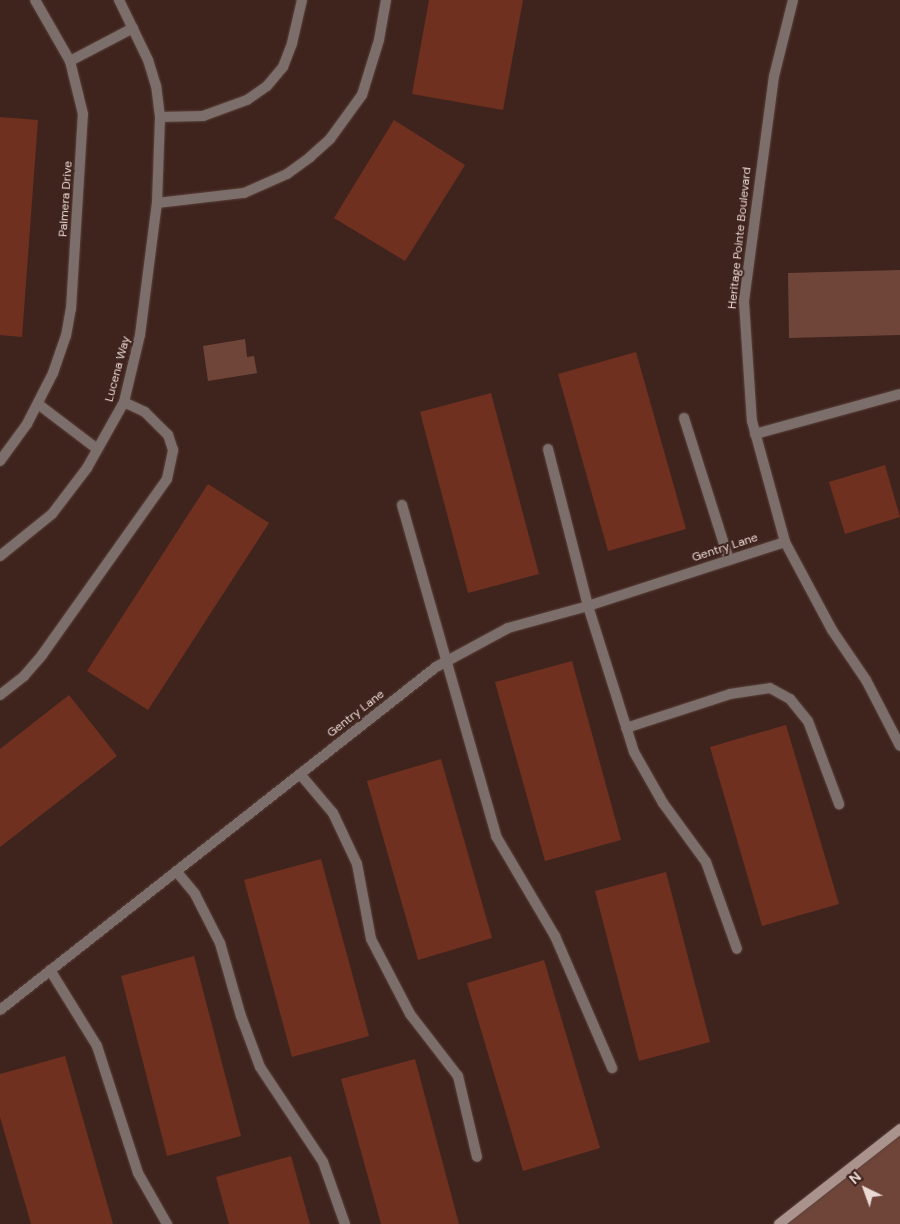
<!DOCTYPE html>
<html>
<head>
<meta charset="utf-8">
<style>
  body { margin:0 }
  #map { position:relative; width:900px; height:1224px; overflow:hidden; background:#3f241e; font-family:"DM Sans",sans-serif }
  div>[style] { position:absolute }
  .green>* { inset:0; background:#6f453a }
  .building>* { inset:0; background:#703020 }
  .roads { filter:drop-shadow(0 0 1px #5b413b) drop-shadow(0 0 1px #5b413b) }
  .service>* { height:10px; margin:-5px; padding:0 5px; transform-origin:5px; border-radius:5px; background:#7c6e6a }
  .minor>* { height:10px; margin:-5px; padding:0 5px; transform-origin:5px; border-radius:5px; background:#7c6e6a }
  .secondary>* { height:10px; margin:-5px; padding:0 5px; transform-origin:5px; border-radius:5px; background:#aa938d }
  span { translate:-50% -50%; white-space:nowrap; text-align:center; line-height:1.15; -webkit-text-stroke:4px #3f241e; paint-order:stroke }
  .street-label { font-size:12px; color:#ebd9d4 }
  .north { position:absolute; left:840px; top:1164px; width:50px; height:50px; -webkit-text-stroke:4px #3f241e; paint-order:stroke; rotate:318deg; font-size:14px; font-weight:700; line-height:20px; text-align:center; color:#ebd9d4 }
  .north::after { content:''; display:block; margin:auto; width:18px; height:22px; background:#ebd9d4; clip-path:polygon(50% 0,100% 100%,50% 72%,0 100%) }
</style>
</head>
<body>
<div id="map">
  <div class="green">
    <div style="clip-path:polygon(900px 270px,900px 335px,789px 338px,788px 273px)"></div>
    <div style="clip-path:polygon(245px 339px,247px 357px,254px 356px,257px 373px,208px 381px,203px 346px)"></div>
    <div style="clip-path:polygon(900px 1129px,900px 1224px,779px 1224px)"></div>
  </div>
  <div class="building">
    <div style="clip-path:polygon(429px 0,523px 0,503px 110px,412px 94px)"></div>
    <div style="clip-path:polygon(0 117px,38px 120px,22px 337px,0 335px)"></div>
    <div style="clip-path:polygon(394px 120px,465px 165px,405px 261px,334px 218px)"></div>
    <div style="clip-path:polygon(636px 352px,686px 529px,608px 551px,558px 374px)"></div>
    <div style="clip-path:polygon(491px 393px,539px 574px,468px 593px,420px 412px)"></div>
    <div style="clip-path:polygon(885px 465px,900px 517px,845px 534px,829px 482px)"></div>
    <div style="clip-path:polygon(208px 484px,269px 523px,148px 710px,87px 671px)"></div>
    <div style="clip-path:polygon(572px 661px,621px 840px,545px 861px,495px 682px)"></div>
    <div style="clip-path:polygon(69px 695px,117px 756px,0 847px,0 749px)"></div>
    <div style="clip-path:polygon(786px 725px,839px 904px,762px 926px,710px 747px)"></div>
    <div style="clip-path:polygon(441px 759px,492px 938px,418px 960px,367px 781px)"></div>
    <div style="clip-path:polygon(321px 859px,369px 1036px,292px 1057px,244px 880px)"></div>
    <div style="clip-path:polygon(666px 872px,710px 1042px,639px 1061px,595px 891px)"></div>
    <div style="clip-path:polygon(194px 956px,241px 1136px,167px 1156px,121px 976px)"></div>
    <div style="clip-path:polygon(544px 960px,600px 1148px,523px 1171px,467px 983px)"></div>
    <div style="clip-path:polygon(65px 1056px,113px 1224px,31px 1224px,0 1117px,0 1074px)"></div>
    <div style="clip-path:polygon(415px 1059px,459px 1224px,381px 1224px,341px 1079px)"></div>
    <div style="clip-path:polygon(291px 1156px,310px 1224px,229px 1224px,216px 1177px)"></div>
  </div>
  <div class="roads">
    <div class="service">
      <div style="left:70px;top:61px;width:71px;rotate:-27.6deg"></div>
      <div style="left:38px;top:404px;width:74px;rotate:37.3deg"></div>
      <div style="left:684px;top:418px;width:149px;rotate:72.4deg"></div>
      <div style="left:755px;top:434px;width:150px;rotate:-15.4deg"></div>
      <div style="left:548px;top:449px;width:162px;rotate:75.7deg"></div>
      <div style="left:588px;top:606px;width:153px;rotate:72.5deg"></div>
      <div style="left:634px;top:752px;width:59px;rotate:60.4deg"></div>
      <div style="left:663px;top:803px;width:73px;rotate:53.9deg"></div>
      <div style="left:706px;top:862px;width:92px;rotate:70.4deg"></div>
      <div style="left:0;top:461px;width:46px;rotate:-53.9deg"></div>
      <div style="left:27px;top:424px;width:57px;rotate:-63deg"></div>
      <div style="left:53px;top:373px;width:39px;rotate:-71deg"></div>
      <div style="left:66px;top:336px;width:27px;rotate:-80deg"></div>
      <div style="left:71px;top:309px;width:195px;rotate:-86.5deg"></div>
      <div style="left:83px;top:114px;width:55px;rotate:-103.8deg"></div>
      <div style="left:70px;top:61px;width:70px;rotate:-119.8deg"></div>
      <div style="left:402px;top:505px;width:344px;rotate:74.1deg"></div>
      <div style="left:496px;top:836px;width:116px;rotate:59.5deg"></div>
      <div style="left:555px;top:936px;width:144px;rotate:66.6deg"></div>
      <div style="left:0;top:695px;width:31px;rotate:-38deg"></div>
      <div style="left:24px;top:676px;width:28px;rotate:-49deg"></div>
      <div style="left:42px;top:655px;width:216px;rotate:-54.6deg"></div>
      <div style="left:167px;top:479px;width:30px;rotate:-78deg"></div>
      <div style="left:173px;top:450px;width:16px;rotate:-108deg"></div>
      <div style="left:168px;top:435px;width:33px;rotate:-135deg"></div>
      <div style="left:145px;top:412px;width:23px;rotate:-155deg"></div>
      <div style="left:626px;top:728px;width:109px;rotate:-18.1deg"></div>
      <div style="left:730px;top:694px;width:40px;rotate:-8.5deg"></div>
      <div style="left:770px;top:688px;width:23px;rotate:29deg"></div>
      <div style="left:790px;top:699px;width:28px;rotate:51deg"></div>
      <div style="left:808px;top:721px;width:89px;rotate:69.5deg"></div>
      <div style="left:300px;top:774px;width:51px;rotate:49.8deg"></div>
      <div style="left:333px;top:813px;width:56px;rotate:64.8deg"></div>
      <div style="left:357px;top:864px;width:76px;rotate:79.4deg"></div>
      <div style="left:371px;top:939px;width:85px;rotate:62.5deg"></div>
      <div style="left:410px;top:1014px;width:78px;rotate:52.3deg"></div>
      <div style="left:458px;top:1076px;width:83px;rotate:76.8deg"></div>
      <div style="left:176px;top:871px;width:30px;rotate:50deg"></div>
      <div style="left:195px;top:894px;width:55px;rotate:63deg"></div>
      <div style="left:220px;top:943px;width:76px;rotate:74deg"></div>
      <div style="left:241px;top:1016px;width:54px;rotate:69.6deg"></div>
      <div style="left:260px;top:1067px;width:114px;rotate:56.4deg"></div>
      <div style="left:323px;top:1162px;width:66px;rotate:70.5deg"></div>
      <div style="left:50px;top:970px;width:89px;rotate:58.3deg"></div>
      <div style="left:97px;top:1046px;width:133px;rotate:72.1deg"></div>
      <div style="left:138px;top:1173px;width:59px;rotate:60.4deg"></div>
    </div>
    <div class="minor">
      <div style="left:793px;top:0;width:78px;rotate:104deg"></div>
      <div style="left:774px;top:76px;width:228px;rotate:97.6deg"></div>
      <div style="left:744px;top:302px;width:119px;rotate:86.2deg"></div>
      <div style="left:752px;top:421px;width:125px;rotate:74.7deg"></div>
      <div style="left:785px;top:542px;width:100px;rotate:61.9deg"></div>
      <div style="left:832px;top:630px;width:60px;rotate:55.8deg"></div>
      <div style="left:866px;top:680px;width:74px;rotate:62.7deg"></div>
      <div style="left:160px;top:117px;width:43px;rotate:-1.3deg"></div>
      <div style="left:203px;top:116px;width:47px;rotate:-20deg"></div>
      <div style="left:247px;top:100px;width:24px;rotate:-35deg"></div>
      <div style="left:267px;top:86px;width:25px;rotate:-50deg"></div>
      <div style="left:283px;top:67px;width:26px;rotate:-69deg"></div>
      <div style="left:292px;top:43px;width:44px;rotate:-76.9deg"></div>
      <div style="left:157px;top:203px;width:88px;rotate:-6.6deg"></div>
      <div style="left:244px;top:193px;width:47px;rotate:-23.8deg"></div>
      <div style="left:287px;top:174px;width:29px;rotate:-36deg"></div>
      <div style="left:310px;top:157px;width:27px;rotate:-42deg"></div>
      <div style="left:330px;top:139px;width:54px;rotate:-54deg"></div>
      <div style="left:362px;top:95px;width:58px;rotate:-72.8deg"></div>
      <div style="left:379px;top:40px;width:41px;rotate:-80.1deg"></div>
      <div style="left:0;top:556px;width:67px;rotate:-38.9deg"></div>
      <div style="left:52px;top:514px;width:58px;rotate:-52.7deg"></div>
      <div style="left:87px;top:468px;width:76px;rotate:-60.7deg"></div>
      <div style="left:124px;top:402px;width:69px;rotate:-76.6deg"></div>
      <div style="left:140px;top:335px;width:133px;rotate:-82.7deg"></div>
      <div style="left:157px;top:203px;width:86px;rotate:-88deg"></div>
      <div style="left:160px;top:117px;width:31px;rotate:-97deg"></div>
      <div style="left:156px;top:86px;width:27px;rotate:-107deg"></div>
      <div style="left:148px;top:60px;width:67px;rotate:-115.8deg"></div>
      <div style="left:0;top:1010px;width:555px;rotate:-38.19deg"></div>
      <div style="left:436px;top:667px;width:82px;rotate:-28.4deg"></div>
      <div style="left:508px;top:628px;width:83px;rotate:-15.4deg"></div>
      <div style="left:588px;top:606px;width:207px;rotate:-18deg"></div>
    </div>
    <div class="secondary">
      <div style="left:779px;top:1224px;width:154px;rotate:-38.1deg"></div>
    </div>
  </div>
  <div class="street-label">
    <span style="left:66px;top:199px;rotate:-86deg">Palmera Drive</span>
    <span style="left:740px;top:238px;rotate:-84deg">Heritage Pointe Boulevard</span>
    <span style="left:118px;top:369px;rotate:-75deg">Lucena Way</span>
    <span style="left:725px;top:548px;rotate:-18deg">Gentry Lane</span>
    <span style="left:356px;top:714px;rotate:-38deg">Gentry Lane</span>
  </div>
  <div class="north">N</div>
</div>
</body>
</html>
